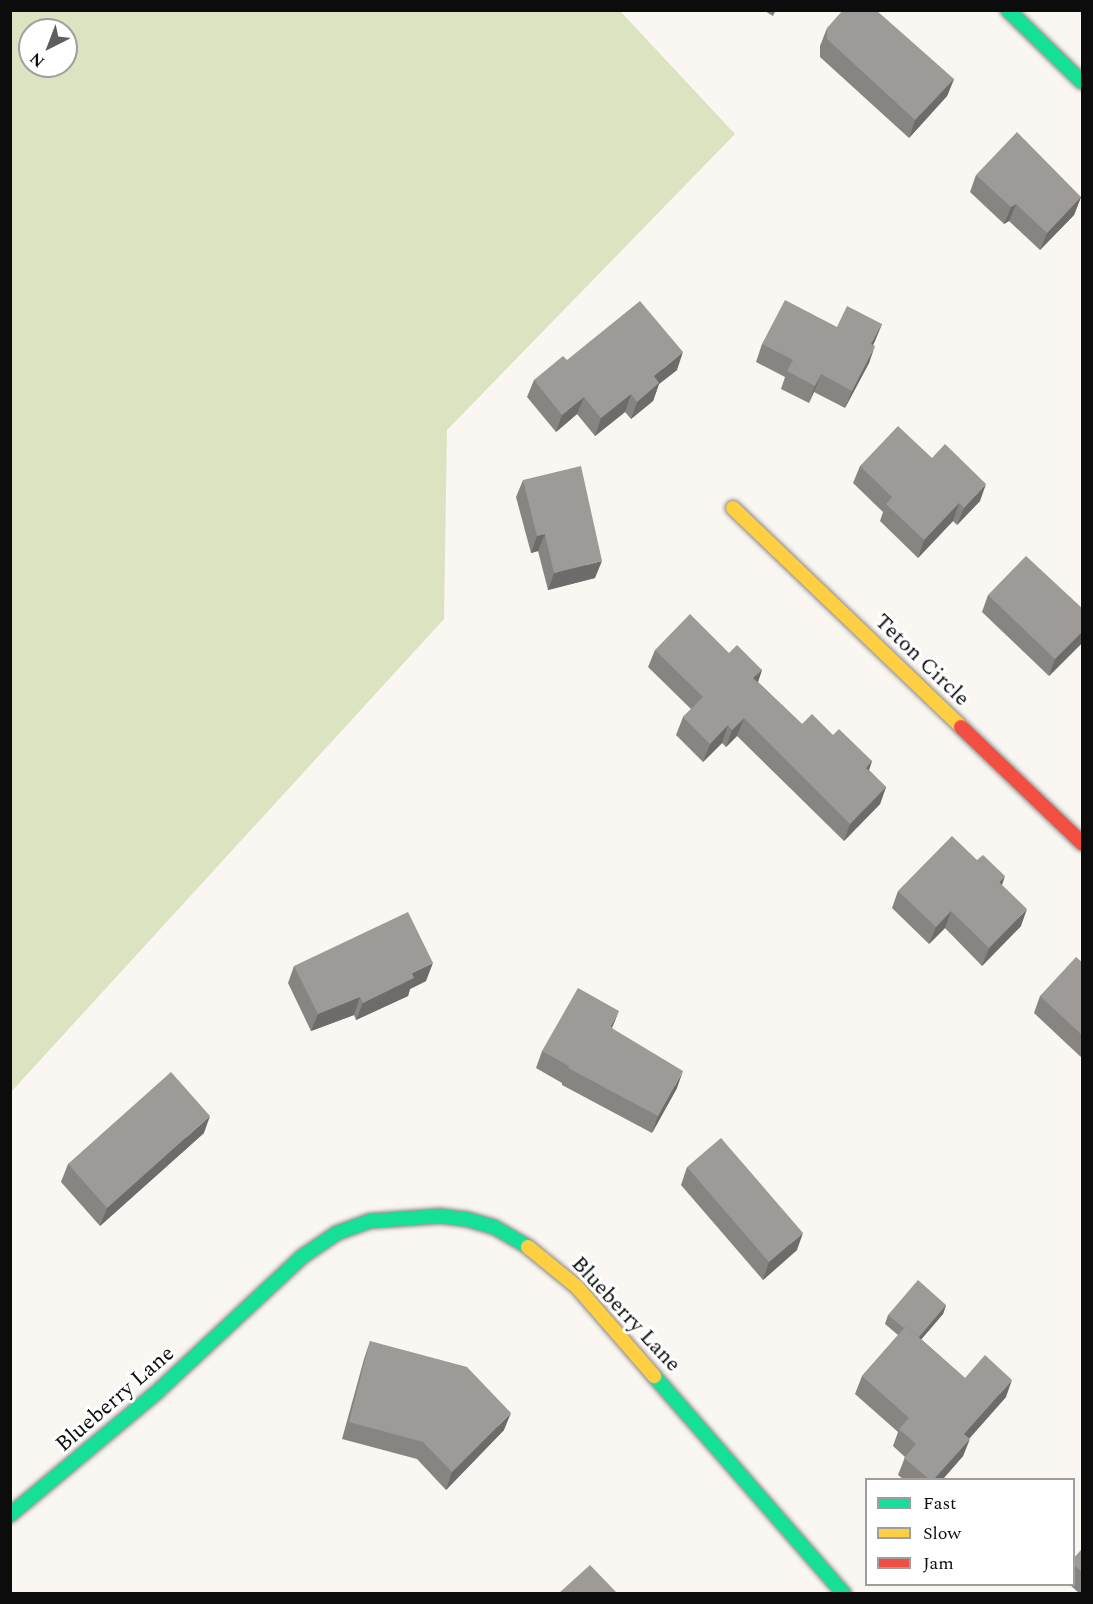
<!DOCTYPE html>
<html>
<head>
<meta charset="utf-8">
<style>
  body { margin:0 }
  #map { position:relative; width:1093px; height:1604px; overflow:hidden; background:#faf6f1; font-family:Spectral,serif }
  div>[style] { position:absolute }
  .forest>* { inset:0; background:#dce3c1 }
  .roads { filter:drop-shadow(0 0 2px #8a8886) drop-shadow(0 0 2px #8a8886) }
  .fast>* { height:14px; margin:-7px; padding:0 7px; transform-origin:7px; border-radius:7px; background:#16e098 }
  .slow>* { height:14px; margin:-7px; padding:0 7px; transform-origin:7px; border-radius:7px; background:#ffcf43 }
  .jam>* { height:14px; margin:-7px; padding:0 7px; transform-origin:7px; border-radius:7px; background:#f24e42 }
  .wall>* { inset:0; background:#878482 }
  .shaded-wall>* { inset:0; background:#6e6c6a }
  .building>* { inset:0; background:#9d9a97 }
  span { translate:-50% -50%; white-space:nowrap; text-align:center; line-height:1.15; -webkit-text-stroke:6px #fff; paint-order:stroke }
  .street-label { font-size:22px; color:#0c0c0c }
  .frame { position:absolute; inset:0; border:12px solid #0c0c0c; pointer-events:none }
  .legend { position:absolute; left:865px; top:1478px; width:210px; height:108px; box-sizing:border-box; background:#fff; border:2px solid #9e9e9e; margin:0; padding:8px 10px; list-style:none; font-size:18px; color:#0c0c0c }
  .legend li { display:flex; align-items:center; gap:12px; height:30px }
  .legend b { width:30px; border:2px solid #9e9e9e }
  .north { position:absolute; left:18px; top:18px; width:60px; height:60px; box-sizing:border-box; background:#fff; border:2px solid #9e9e9e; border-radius:50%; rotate:222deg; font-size:16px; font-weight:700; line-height:24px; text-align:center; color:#0c0c0c }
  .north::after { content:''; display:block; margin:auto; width:21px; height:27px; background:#5f5e5c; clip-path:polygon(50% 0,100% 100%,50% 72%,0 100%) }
</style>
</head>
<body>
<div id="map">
  <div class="forest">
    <div style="clip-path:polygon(evenodd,11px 10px,620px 11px,735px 134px,447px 430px,444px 619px,11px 1092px,11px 10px,30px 30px,66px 30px,66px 66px,30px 66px,30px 30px)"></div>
  </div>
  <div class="roads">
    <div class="fast">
      <div style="left:1008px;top:10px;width:103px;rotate:44.2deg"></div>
      <div style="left:654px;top:1376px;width:289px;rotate:48.9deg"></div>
      <div style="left:10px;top:1515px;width:192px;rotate:-39.9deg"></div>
      <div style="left:157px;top:1392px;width:200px;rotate:-43deg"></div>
      <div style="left:303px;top:1256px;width:41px;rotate:-34.1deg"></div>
      <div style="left:337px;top:1233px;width:35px;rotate:-20deg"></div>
      <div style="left:370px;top:1221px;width:70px;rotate:-4.1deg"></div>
      <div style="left:440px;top:1216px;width:26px;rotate:7deg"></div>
      <div style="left:466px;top:1219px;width:29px;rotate:16deg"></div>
      <div style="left:494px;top:1227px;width:39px;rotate:30deg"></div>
    </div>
    <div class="slow">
      <div style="left:733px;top:508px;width:316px;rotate:43.8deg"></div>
      <div style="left:528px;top:1247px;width:63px;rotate:39.2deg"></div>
      <div style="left:577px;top:1287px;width:118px;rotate:49.1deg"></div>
    </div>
    <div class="jam">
      <div style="left:961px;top:727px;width:168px;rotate:43.8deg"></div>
    </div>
  </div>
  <div class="wall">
    <div style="clip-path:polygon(763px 10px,776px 10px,773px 16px)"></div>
    <div style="clip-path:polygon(827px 28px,954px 79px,947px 96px,909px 138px,820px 57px,820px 46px)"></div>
    <div style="clip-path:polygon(976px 175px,1081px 197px,1074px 215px,1040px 250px,1009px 221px,1004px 224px,970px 192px)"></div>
    <div style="clip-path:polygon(882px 324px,873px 345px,869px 363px,845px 408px,814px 392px,809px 403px,781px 389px,785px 377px,756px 362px,762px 344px,837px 327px)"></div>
    <div style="clip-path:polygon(567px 360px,677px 370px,659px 384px,653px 401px,631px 419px,625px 412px,595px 436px,577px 414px,556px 432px,527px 397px,534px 380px)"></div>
    <div style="clip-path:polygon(932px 458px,980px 501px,957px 525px,953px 521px,918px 558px,880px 521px,883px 512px,853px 483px,860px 466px)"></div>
    <div style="clip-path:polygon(523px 480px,595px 578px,548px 590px,538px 551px,531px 553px,516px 497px)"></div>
    <div style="clip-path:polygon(988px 595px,1083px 631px,1083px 642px,1049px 676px,982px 612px)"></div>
    <div style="clip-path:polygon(655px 650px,729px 653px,762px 670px,758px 682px,802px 724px,833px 735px,872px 761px,869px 770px,886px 787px,880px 804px,844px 841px,737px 736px,726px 747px,722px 743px,703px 762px,676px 735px,683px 717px,691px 709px,648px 667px)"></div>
    <div style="clip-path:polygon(1002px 885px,1021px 926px,982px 966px,945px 928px,929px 944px,892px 908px,898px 891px)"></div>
    <div style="clip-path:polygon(1083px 963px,1083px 1059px,1034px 1013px,1040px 996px)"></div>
    <div style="clip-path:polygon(294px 966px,426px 981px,410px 989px,408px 996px,356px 1020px,354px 1015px,311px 1031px,288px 983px)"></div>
    <div style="clip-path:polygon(612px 1028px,677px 1088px,652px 1133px,562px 1085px,562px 1083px,536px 1068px,542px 1051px)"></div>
    <div style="clip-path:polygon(204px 1133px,100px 1226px,61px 1182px,68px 1164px)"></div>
    <div style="clip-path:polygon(687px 1167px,797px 1250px,763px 1280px,681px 1185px)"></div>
    <div style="clip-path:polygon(946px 1305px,943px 1314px,921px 1339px,965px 1378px,1006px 1397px,969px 1439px,963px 1456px,943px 1479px,903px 1479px,898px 1475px,905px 1457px,893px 1446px,898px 1432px,855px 1394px,862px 1376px,898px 1335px,885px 1324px,888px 1315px)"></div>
    <div style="clip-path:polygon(370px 1341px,504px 1430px,446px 1490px,417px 1459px,342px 1439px,364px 1359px)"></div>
    <div style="clip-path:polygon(1083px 1548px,1083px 1593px,1079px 1593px,1069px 1584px,1074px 1584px,1074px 1558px)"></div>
  </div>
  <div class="shaded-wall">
    <div style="clip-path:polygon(954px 79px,947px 96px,909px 138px,915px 120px)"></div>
    <div style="clip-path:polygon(1081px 197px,1074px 215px,1040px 250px,1047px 233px)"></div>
    <div style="clip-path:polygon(1016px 204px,1009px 221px,1004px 224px,1011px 207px)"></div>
    <div style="clip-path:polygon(882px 324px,875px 341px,865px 361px,871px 344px)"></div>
    <div style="clip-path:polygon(875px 346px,869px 363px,845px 408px,852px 391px)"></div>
    <div style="clip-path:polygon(683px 352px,677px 370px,659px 384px,653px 401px,631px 419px,637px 402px,654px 376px)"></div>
    <div style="clip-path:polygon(821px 374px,814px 392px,809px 403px,815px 386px)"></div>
    <div style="clip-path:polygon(631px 394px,625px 412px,595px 436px,601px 418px)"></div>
    <div style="clip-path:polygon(584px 397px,577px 414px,556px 432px,562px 415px)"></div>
    <div style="clip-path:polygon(986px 484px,980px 501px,957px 525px,964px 508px)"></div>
    <div style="clip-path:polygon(959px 503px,953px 521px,918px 558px,924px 540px)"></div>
    <div style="clip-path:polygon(545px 534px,538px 551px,531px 553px,537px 536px)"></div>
    <div style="clip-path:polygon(602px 561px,595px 578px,548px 590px,554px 573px)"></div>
    <div style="clip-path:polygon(1083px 631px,1083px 642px,1049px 676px,1055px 659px)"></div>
    <div style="clip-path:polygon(762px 670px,756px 687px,753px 678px)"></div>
    <div style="clip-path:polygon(744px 718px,737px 736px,726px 747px,732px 730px)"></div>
    <div style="clip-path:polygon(728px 725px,722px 743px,703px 762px,710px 744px)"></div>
    <div style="clip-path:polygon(872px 761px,866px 778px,866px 768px)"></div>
    <div style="clip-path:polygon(886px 787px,880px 804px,844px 841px,850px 824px)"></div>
    <div style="clip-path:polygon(1005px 876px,999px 894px,999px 882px)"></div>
    <div style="clip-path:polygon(1027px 909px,1021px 926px,982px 966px,989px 948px)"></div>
    <div style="clip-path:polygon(951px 911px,945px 928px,929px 944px,936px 927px)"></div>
    <div style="clip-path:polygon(433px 963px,426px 981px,410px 989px,408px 996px,356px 1020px,363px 1003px,412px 973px)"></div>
    <div style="clip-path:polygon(360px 997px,354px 1015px,311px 1031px,318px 1014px)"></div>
    <div style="clip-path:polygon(619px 1011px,612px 1028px,610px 1027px)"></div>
    <div style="clip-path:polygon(683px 1071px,677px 1088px,652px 1133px,658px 1116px)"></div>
    <div style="clip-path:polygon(210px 1116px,204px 1133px,100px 1226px,107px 1208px)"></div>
    <div style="clip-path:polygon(803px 1233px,797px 1250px,763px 1280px,769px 1262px)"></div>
    <div style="clip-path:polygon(946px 1305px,943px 1314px,914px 1348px,917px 1339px)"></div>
    <div style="clip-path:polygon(1012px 1380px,1006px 1397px,958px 1451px,964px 1434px)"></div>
    <div style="clip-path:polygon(511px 1413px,504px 1430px,446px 1490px,452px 1472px)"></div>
    <div style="clip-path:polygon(970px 1439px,963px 1456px,943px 1479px,934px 1479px)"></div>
  </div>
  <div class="building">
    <div style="clip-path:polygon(843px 10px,876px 10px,954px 79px,915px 120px,827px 39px,827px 28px)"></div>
    <div style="clip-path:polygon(1017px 132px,1081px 197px,1047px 233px,1016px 204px,1011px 207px,976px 175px)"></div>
    <div style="clip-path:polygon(785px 300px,837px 327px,847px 306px,882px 324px,871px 344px,875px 346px,852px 391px,821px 374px,815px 386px,787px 371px,793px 360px,762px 344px)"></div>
    <div style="clip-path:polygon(640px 301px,683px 352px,654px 376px,659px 383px,637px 402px,631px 394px,601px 418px,584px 397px,562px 415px,534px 380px,563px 356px,567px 360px)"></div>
    <div style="clip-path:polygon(898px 426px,932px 458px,945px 444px,986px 484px,964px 508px,959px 503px,924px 540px,886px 504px,892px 497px,860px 466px)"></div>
    <div style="clip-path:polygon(581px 466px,602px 561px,554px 573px,545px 534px,537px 536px,523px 480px)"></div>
    <div style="clip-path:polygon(1026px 556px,1083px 609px,1083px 631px,1055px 659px,988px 595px)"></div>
    <div style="clip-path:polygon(690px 614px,729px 653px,737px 645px,762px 670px,753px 678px,802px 724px,812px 714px,833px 735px,839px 729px,872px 761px,866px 768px,886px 787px,850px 824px,744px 718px,732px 730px,728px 725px,710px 744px,683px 717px,703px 697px,655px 650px)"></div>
    <div style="clip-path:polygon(952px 836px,977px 860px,983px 855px,1005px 876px,999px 882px,1027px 909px,989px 948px,951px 911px,936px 927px,898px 891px)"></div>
    <div style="clip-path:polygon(408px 912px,433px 963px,412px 973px,414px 978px,363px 1003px,360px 997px,318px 1014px,294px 966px)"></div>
    <div style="clip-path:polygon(1076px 957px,1083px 963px,1083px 1036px,1040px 996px)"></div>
    <div style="clip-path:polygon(578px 988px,619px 1011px,610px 1027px,683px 1071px,658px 1116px,568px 1068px,569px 1066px,542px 1051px)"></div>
    <div style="clip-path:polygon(171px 1072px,210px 1116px,107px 1208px,68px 1164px)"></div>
    <div style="clip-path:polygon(721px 1138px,803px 1233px,769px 1262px,687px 1167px)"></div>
    <div style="clip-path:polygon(918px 1280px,946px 1305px,919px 1337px,906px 1326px,904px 1328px,888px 1315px)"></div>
    <div style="clip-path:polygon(906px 1326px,965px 1378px,985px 1355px,1012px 1380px,964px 1434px,970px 1439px,934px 1479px,929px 1479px,904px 1458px,916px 1444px,899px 1429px,909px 1418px,862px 1376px)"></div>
    <div style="clip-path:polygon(370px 1341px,467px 1367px,511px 1413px,452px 1472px,423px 1442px,349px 1422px)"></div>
    <div style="clip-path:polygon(1083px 1548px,1083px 1573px,1074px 1565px,1074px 1558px)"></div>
    <div style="clip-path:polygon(590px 1565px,617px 1593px,559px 1593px)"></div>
  </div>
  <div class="street-label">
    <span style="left:922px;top:660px;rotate:44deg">Teton Circle</span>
    <span style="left:626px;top:1314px;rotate:47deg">Blueberry Lane</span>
    <span style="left:115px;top:1399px;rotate:-41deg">Blueberry Lane</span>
  </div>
  <div class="frame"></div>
  <ul class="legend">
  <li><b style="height:8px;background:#16e098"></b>Fast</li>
  <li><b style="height:8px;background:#ffcf43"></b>Slow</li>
  <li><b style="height:8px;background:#f24e42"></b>Jam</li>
  </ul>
  <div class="north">N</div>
</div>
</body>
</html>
